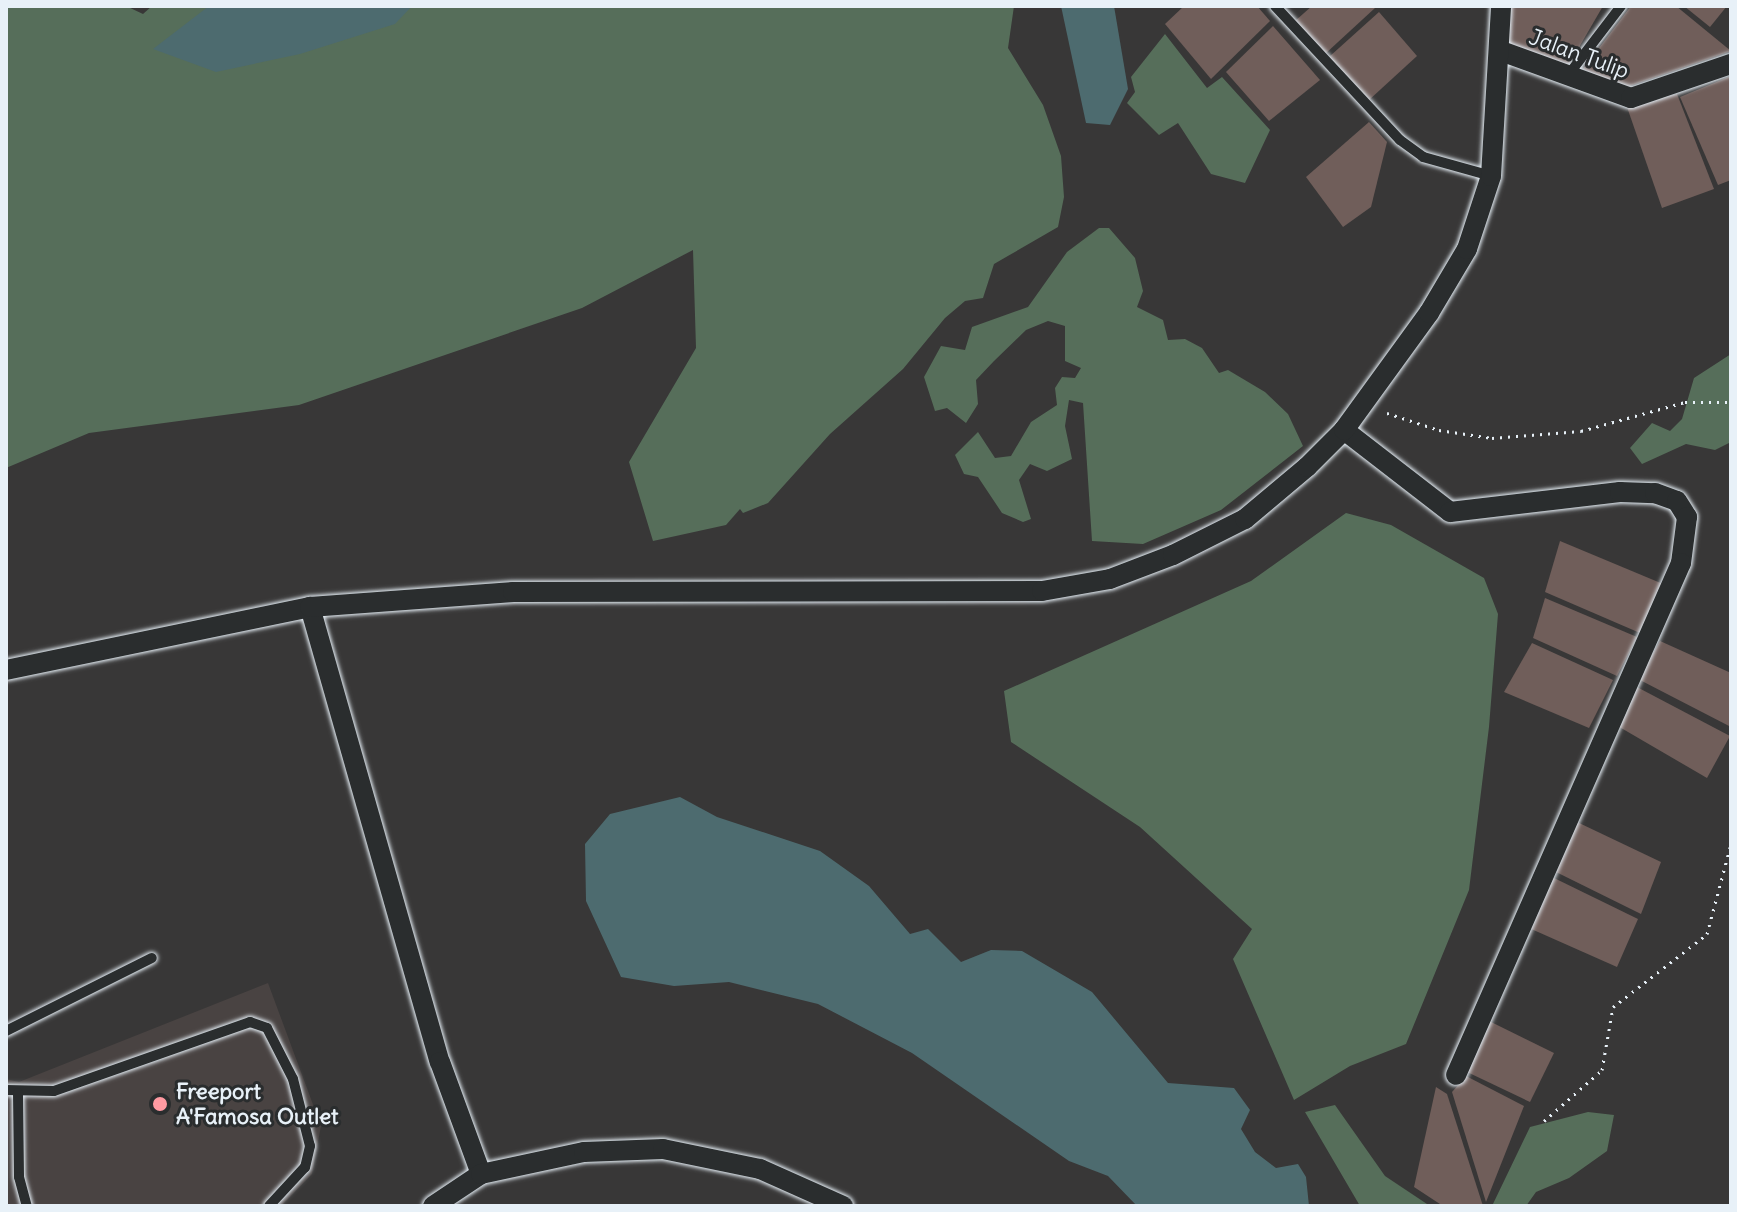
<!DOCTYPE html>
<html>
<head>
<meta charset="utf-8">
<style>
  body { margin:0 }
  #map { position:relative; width:1737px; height:1212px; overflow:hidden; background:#383737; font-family:Delius,sans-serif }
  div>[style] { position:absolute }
  .built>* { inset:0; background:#494342 }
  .green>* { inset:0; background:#566e5a }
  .water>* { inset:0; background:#4d6b6f }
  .building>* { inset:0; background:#705e5a }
  .path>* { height:3px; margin-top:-1.5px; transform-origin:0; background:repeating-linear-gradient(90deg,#e8f1f8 0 2px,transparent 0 8px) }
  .roads { filter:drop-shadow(0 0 2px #e8f1f8) drop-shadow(0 0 2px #e8f1f8) }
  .service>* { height:10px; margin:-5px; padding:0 5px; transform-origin:5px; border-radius:5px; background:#2a2d2e }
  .minor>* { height:20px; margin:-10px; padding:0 10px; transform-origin:10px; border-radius:10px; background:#2a2d2e }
  .dots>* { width:22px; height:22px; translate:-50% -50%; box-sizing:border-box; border:4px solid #2a2d2e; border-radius:50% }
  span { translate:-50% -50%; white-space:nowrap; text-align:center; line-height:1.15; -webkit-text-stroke:6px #2a2d2e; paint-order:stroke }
  .street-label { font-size:22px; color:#e8f1f8 }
  .poi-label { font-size:22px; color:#e8f1f8; font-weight:700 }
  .left { translate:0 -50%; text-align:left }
  .frame { position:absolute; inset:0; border:8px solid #e8f1f8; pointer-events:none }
</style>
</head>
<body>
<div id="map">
  <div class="built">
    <div style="clip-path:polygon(268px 983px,321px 1126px,312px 1174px,281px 1206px,6px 1206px,6px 1079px,19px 1082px)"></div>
  </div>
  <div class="green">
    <div style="clip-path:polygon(6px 6px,126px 6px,143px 14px,152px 6px,1014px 6px,1008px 48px,1043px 105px,1061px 156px,1064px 197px,1058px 227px,994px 264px,983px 298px,965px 301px,945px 318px,903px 369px,830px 434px,768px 503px,743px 513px,740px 509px,726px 525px,653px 541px,629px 462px,696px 348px,693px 250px,582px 308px,299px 405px,89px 433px,6px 468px)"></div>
    <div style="clip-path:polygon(1165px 34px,1207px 88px,1222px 77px,1270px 130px,1245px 183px,1211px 174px,1178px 123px,1159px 135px,1127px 103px,1135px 92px,1131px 77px)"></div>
    <div style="clip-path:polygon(1099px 228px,1109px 228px,1135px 258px,1143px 291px,1137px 307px,1163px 320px,1168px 340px,1185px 339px,1202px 348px,1219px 373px,1228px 370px,1265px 392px,1288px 414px,1303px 446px,1221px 510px,1143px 544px,1092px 541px,1083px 403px,1069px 400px,1065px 426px,1072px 459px,1047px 471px,1030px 464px,1019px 480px,1031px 519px,1023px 522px,1002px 513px,978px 477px,964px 474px,955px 455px,978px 432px,995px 458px,1011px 456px,1031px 422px,1057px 405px,1055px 388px,1062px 377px,1075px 378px,1081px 368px,1065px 361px,1065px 326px,1048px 321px,1026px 330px,994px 361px,976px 380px,978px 404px,966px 423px,947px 408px,935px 411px,924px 377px,941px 346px,965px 350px,972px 327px,1028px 307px,1067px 252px)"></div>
    <div style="clip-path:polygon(1731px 354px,1731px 442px,1715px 450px,1686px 444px,1642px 464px,1630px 448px,1652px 423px,1670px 431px,1682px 419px,1694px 378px)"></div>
    <div style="clip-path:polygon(1346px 513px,1391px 525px,1484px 578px,1498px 614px,1489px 727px,1469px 890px,1406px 1044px,1350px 1066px,1294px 1100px,1233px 959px,1252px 929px,1140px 827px,1011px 742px,1004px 691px,1251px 581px)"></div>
    <div style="clip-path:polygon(1335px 1105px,1385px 1176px,1430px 1206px,1360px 1206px,1305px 1112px)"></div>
    <div style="clip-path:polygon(1588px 1112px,1614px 1115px,1607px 1151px,1569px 1178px,1536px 1192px,1526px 1206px,1492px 1206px,1530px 1127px)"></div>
  </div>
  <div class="water">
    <div style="clip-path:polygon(209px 6px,412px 6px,395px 24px,300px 54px,216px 72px,153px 49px)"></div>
    <div style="clip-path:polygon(1114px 6px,1128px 89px,1110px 125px,1086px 123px,1061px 6px)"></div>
    <div style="clip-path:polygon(680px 797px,717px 817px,820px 851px,869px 886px,910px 934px,928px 929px,961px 962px,991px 950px,1022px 951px,1092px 992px,1168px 1083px,1234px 1088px,1250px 1110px,1241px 1129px,1255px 1152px,1276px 1168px,1298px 1164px,1306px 1177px,1309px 1206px,1137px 1206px,1108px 1176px,1069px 1161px,912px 1053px,818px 1004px,729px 982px,674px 986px,621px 977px,586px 901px,585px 844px,610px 814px)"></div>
  </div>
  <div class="building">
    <div style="clip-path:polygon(1184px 6px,1257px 6px,1270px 21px,1211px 79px,1165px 24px)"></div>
    <div style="clip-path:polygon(1312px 6px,1374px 6px,1375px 8px,1325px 54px,1295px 21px)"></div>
    <div style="clip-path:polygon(1508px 6px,1603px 6px,1567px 68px,1507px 45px)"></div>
    <div style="clip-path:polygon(1631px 6px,1676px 6px,1731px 51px,1621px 89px,1583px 69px)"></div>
    <div style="clip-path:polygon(1684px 6px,1727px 6px,1710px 27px)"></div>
    <div style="clip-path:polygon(1379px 12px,1417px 56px,1369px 100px,1329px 57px)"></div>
    <div style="clip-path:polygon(1273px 26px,1320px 80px,1269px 121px,1226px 72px)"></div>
    <div style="clip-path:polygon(1731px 76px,1731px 180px,1718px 185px,1680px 97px)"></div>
    <div style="clip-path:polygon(1677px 94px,1714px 189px,1662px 208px,1627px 107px)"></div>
    <div style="clip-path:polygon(1369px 122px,1387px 142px,1371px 207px,1343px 227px,1306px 177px)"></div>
    <div style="clip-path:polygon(1560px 541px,1663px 584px,1640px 633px,1545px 592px)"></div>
    <div style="clip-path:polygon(1545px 598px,1637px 637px,1617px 676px,1533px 638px)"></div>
    <div style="clip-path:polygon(1660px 641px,1731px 673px,1731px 727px,1638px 679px)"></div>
    <div style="clip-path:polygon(1532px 643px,1613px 680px,1589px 728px,1504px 692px)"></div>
    <div style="clip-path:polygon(1635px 686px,1730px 736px,1707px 778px,1616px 725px)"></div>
    <div style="clip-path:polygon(1577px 822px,1661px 862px,1641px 914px,1554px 871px)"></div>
    <div style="clip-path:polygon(1552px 877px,1638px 919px,1617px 967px,1529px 928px)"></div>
    <div style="clip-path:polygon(1487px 1020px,1554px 1053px,1530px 1102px,1465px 1071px)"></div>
    <div style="clip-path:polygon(1466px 1076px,1524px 1106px,1486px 1202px,1452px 1092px)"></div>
    <div style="clip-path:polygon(1436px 1087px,1447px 1094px,1483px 1206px,1443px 1206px,1414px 1187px)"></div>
  </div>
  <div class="path">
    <div style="left:1387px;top:413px;width:55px;rotate:18.1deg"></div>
    <div style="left:1439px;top:430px;width:54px;rotate:8.6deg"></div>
    <div style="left:1492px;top:438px;width:89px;rotate:-4.5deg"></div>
    <div style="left:1581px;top:431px;width:108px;rotate:-15.6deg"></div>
    <div style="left:1685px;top:402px;width:46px"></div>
    <div style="left:1544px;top:1121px;width:77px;rotate:-41.3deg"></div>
    <div style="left:1602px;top:1070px;width:64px;rotate:-80.1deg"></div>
    <div style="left:1613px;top:1007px;width:119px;rotate:-37.8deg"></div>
    <div style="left:1707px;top:934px;width:93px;rotate:-75.1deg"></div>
  </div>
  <div class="roads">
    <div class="service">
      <div style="left:1275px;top:6px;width:183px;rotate:47deg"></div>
      <div style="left:1400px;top:140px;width:29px;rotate:36deg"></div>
      <div style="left:1423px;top:157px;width:71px;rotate:15.6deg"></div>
      <div style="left:1569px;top:74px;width:86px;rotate:-52.6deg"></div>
      <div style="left:6px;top:1031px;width:163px;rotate:-26.6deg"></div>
      <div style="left:6px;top:1090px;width:48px;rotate:1.2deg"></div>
      <div style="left:54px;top:1091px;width:208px;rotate:-19.4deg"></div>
      <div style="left:250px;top:1022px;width:18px;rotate:19deg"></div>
      <div style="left:267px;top:1028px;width:57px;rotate:63deg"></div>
      <div style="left:293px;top:1079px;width:69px;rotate:75.8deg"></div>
      <div style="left:310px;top:1146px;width:22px;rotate:103deg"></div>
      <div style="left:305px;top:1167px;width:53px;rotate:132.7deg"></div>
      <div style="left:18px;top:1093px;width:84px;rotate:89.3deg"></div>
      <div style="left:19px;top:1177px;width:30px;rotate:75deg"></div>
    </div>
    <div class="minor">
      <div style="left:1501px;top:51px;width:138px;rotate:19.9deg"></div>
      <div style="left:1631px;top:98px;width:106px;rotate:-18.8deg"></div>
      <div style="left:1344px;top:430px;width:134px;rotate:37.7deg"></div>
      <div style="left:1450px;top:512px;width:171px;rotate:-6.7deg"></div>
      <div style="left:1620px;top:492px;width:35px;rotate:2deg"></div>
      <div style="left:1655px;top:493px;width:23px;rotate:20deg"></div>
      <div style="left:1677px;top:501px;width:19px;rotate:58deg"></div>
      <div style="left:1687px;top:517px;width:46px;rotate:97.4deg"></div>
      <div style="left:1681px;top:563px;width:559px;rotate:113.72deg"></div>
      <div style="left:310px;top:607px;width:473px;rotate:74.1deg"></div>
      <div style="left:440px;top:1062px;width:119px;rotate:69.9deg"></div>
      <div style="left:6px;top:670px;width:310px;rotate:-11.7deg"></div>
      <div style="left:310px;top:607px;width:204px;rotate:-4.2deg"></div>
      <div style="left:513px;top:592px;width:529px;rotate:-0.11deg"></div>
      <div style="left:1042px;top:591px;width:69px;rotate:-10deg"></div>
      <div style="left:1110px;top:579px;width:67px;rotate:-20.9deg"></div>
      <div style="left:1173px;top:555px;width:80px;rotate:-26.6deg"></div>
      <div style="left:1245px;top:519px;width:81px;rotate:-40deg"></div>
      <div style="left:1307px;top:467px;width:52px;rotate:-45deg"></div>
      <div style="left:1344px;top:430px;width:145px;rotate:-54deg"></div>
      <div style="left:1429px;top:313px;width:74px;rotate:-59.3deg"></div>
      <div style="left:1467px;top:249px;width:77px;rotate:-71.8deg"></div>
      <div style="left:1491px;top:176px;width:170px;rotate:-86.6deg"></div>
      <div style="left:433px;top:1206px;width:58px;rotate:-33.7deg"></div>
      <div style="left:481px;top:1174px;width:105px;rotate:-12.1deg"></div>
      <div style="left:584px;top:1152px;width:79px;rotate:-2.2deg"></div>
      <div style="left:663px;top:1149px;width:99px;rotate:11.7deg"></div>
      <div style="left:760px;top:1169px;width:91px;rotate:24deg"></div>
    </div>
  </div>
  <div class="dots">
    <div style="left:160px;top:1104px;background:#ff9aa2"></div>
  </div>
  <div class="street-label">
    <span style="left:1579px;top:54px;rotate:20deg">Jalan Tulip</span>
  </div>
  <div class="poi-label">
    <span class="left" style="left:176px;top:1104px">Freeport<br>A'Famosa Outlet</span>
  </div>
  <div class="frame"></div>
</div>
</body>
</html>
